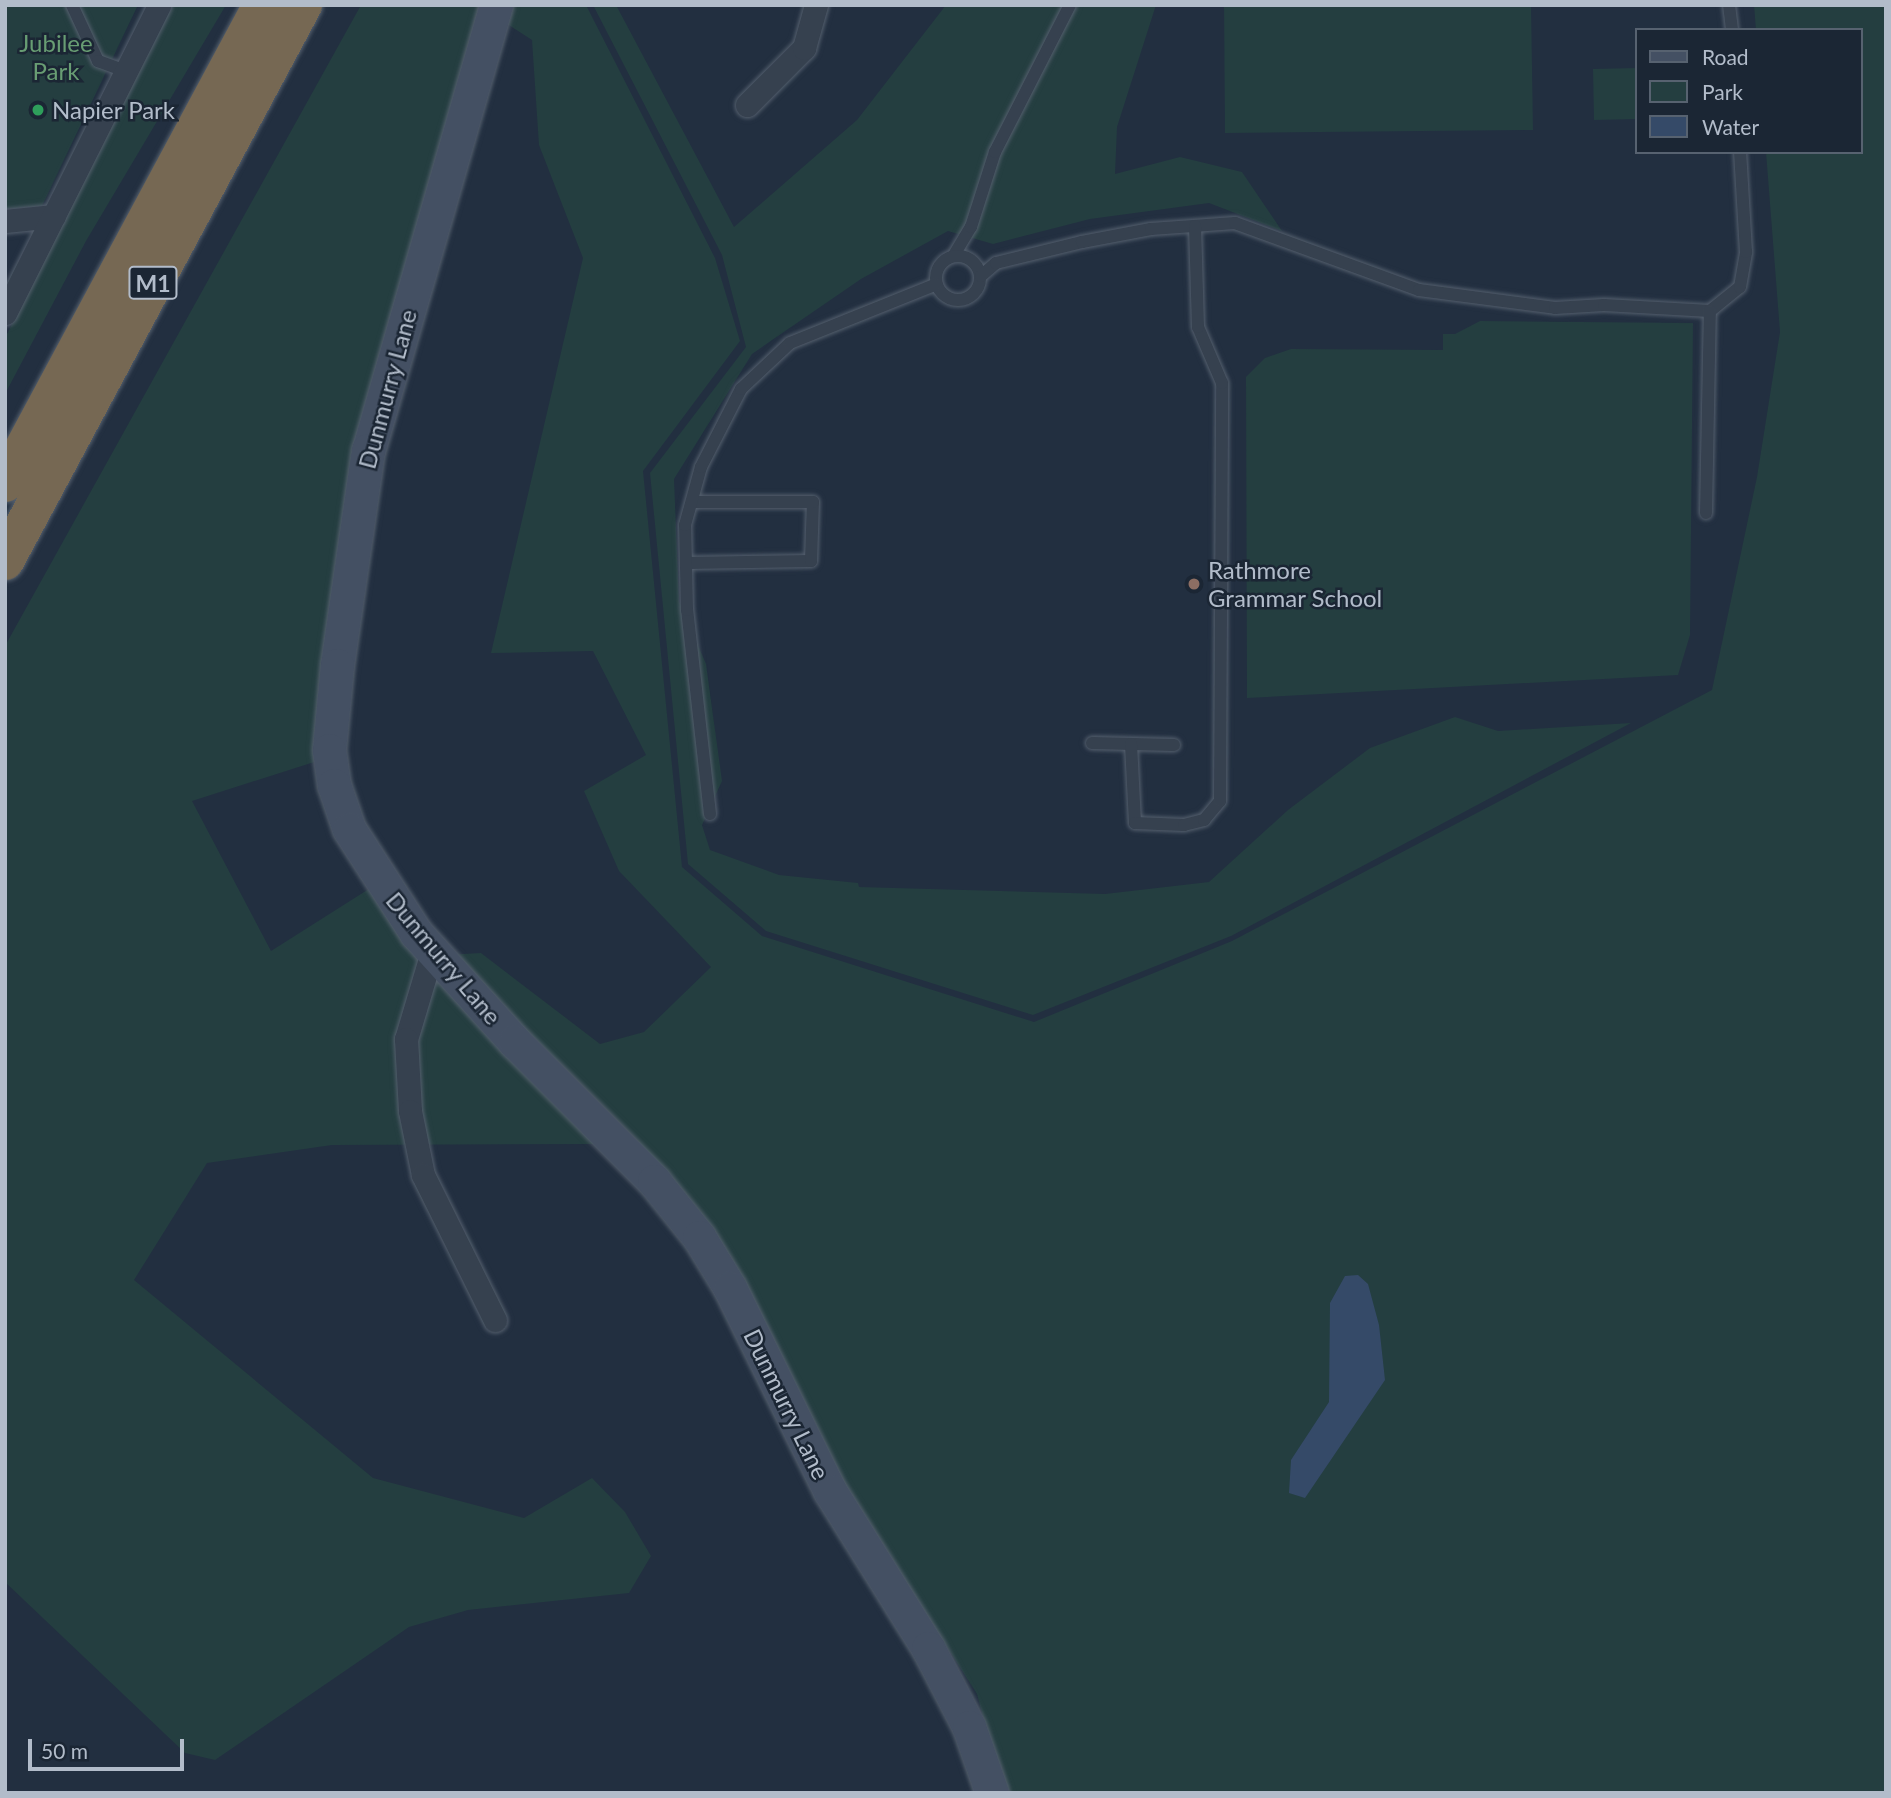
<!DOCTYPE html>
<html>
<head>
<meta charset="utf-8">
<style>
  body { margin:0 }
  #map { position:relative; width:1891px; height:1798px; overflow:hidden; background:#222f40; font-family:Lato,sans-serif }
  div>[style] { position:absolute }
  .green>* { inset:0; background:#243e40 }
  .water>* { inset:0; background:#354a68 }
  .roads { filter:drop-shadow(0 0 2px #545f6d) drop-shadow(0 0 2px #545f6d) }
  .lane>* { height:12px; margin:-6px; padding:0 6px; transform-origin:6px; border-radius:6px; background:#36414f }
  .lane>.ring { margin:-6px; padding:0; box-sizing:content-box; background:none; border:12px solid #36414f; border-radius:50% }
  .street>* { height:23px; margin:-11.5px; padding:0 11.5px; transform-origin:11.5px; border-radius:11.5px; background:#36414f }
  .secondary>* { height:33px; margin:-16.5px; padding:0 16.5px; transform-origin:16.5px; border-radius:16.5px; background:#445063 }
  .highway>* { height:38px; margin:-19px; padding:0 19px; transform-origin:19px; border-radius:19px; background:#766853 }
  .dots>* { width:19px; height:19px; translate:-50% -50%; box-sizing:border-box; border:4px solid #1b2634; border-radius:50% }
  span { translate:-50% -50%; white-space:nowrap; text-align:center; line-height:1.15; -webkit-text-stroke:5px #1b2634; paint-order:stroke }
  .shield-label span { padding:2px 5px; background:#1b2634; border:2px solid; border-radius:5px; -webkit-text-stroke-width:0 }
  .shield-label { font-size:23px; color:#b2bcca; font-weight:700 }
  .park-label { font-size:24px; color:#689d73 }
  .poi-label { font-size:24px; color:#b2bcca }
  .left { translate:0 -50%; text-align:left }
  .street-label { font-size:24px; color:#b2bcca }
  .frame { position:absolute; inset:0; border:7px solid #b2bcca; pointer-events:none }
  .legend { position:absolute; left:1635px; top:28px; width:228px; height:126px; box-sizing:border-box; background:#1b2634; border:2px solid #576270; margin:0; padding:9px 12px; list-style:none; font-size:21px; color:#b2bcca }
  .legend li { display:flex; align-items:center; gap:14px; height:35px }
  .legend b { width:35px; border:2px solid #576270 }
  .scale { position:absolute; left:28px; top:1739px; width:156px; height:32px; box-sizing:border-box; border:4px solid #b2bcca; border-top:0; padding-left:9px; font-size:21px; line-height:24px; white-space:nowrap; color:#b2bcca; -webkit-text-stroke:5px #1b2634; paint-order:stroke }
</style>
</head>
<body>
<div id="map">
  <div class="green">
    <div style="clip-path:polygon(5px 5px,138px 5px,42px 206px,5px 209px)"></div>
    <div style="clip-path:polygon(173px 5px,226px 5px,86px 241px,5px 394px,5px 338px)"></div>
    <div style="clip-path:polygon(evenodd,361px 5px,586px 5px,715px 258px,740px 341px,643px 471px,682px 867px,762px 936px,1034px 1022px,1232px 941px,1712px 690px,1757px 477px,1780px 332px,1766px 152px,1861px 152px,1861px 30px,1756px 30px,1754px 5px,1886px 5px,1886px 1793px,1003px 1793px,977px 1694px,839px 1478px,739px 1286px,596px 1144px,332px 1145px,207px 1163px,134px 1280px,373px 1478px,524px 1518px,592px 1478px,625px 1512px,651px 1556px,629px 1593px,468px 1610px,409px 1627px,215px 1760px,185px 1753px,5px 1582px,5px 646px,361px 5px,495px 16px,532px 40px,539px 145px,583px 258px,491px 653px,593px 651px,646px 755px,584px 791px,619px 871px,711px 967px,644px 1032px,600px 1044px,481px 953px,427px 956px,372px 887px,271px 951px,192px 801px,330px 757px,368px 450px,495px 16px)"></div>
    <div style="clip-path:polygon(593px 5px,616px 5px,734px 227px,857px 120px,946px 5px,1156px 5px,1117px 127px,1115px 174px,1180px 157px,1242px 172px,1282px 231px,1209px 203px,1090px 219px,993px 244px,948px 231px,861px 279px,752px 354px,674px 479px,679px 601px,706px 664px,722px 781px,702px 825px,710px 850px,779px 875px,858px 883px,859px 887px,1105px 894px,1209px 882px,1288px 810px,1370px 748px,1455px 717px,1498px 731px,1631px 723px,1231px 936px,1033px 1015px,766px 931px,688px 864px,650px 473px,746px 347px,722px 255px)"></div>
    <div style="clip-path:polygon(1224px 5px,1531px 5px,1533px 130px,1225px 133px)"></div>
    <div style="clip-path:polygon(1637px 68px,1637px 119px,1594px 120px,1593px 69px)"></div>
    <div style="clip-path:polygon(1480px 321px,1693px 323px,1690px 635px,1678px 675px,1247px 698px,1246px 377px,1265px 358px,1291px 349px,1443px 350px,1443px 334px,1455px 334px)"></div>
  </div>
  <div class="water">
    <div style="clip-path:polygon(1358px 1275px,1368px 1284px,1379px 1325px,1385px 1380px,1305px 1498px,1289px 1493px,1291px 1460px,1329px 1402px,1330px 1303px,1345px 1276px)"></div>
  </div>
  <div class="roads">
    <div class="lane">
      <div style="left:72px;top:5px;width:62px;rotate:65.1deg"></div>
      <div style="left:98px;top:61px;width:30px;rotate:20deg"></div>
      <div style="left:1729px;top:5px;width:25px;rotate:83deg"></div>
      <div style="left:954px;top:255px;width:33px;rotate:-59deg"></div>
      <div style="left:971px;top:227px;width:79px;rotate:-72.3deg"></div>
      <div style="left:995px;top:152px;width:165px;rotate:-63deg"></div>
      <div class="ring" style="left:936px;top:256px;width:32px;height:32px"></div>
      <div style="left:981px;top:276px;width:20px;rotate:-41deg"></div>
      <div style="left:996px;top:263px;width:89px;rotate:-13.7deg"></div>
      <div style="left:1082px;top:242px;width:70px;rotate:-10.7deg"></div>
      <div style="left:1151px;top:229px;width:84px;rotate:-4.1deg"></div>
      <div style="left:1235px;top:223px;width:196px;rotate:20deg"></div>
      <div style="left:1419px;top:290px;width:137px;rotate:7.5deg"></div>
      <div style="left:1555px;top:308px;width:49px;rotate:-3.5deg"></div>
      <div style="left:1604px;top:305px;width:106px;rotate:3.2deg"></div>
      <div style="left:1710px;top:311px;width:38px;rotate:-39deg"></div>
      <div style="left:1740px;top:287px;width:36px;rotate:-80deg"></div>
      <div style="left:1746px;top:252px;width:100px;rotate:-93.4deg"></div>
      <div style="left:1706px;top:513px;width:202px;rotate:-88.9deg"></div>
      <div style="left:687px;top:563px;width:124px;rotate:-0.9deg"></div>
      <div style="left:811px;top:561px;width:59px;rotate:-88.1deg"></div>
      <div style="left:813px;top:502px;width:121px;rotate:180deg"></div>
      <div style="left:1092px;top:743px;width:82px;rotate:1.4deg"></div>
      <div style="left:1131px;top:744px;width:79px;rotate:87.1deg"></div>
      <div style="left:1135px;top:823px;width:49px;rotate:2.3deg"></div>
      <div style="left:1184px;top:825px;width:21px;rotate:-14deg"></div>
      <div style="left:1204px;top:820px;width:25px;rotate:-50deg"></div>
      <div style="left:1220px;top:801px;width:418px;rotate:-89.7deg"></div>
      <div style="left:1222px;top:383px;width:61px;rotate:-113.2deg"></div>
      <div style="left:1198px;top:327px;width:101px;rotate:-91.7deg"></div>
      <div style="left:710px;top:814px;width:205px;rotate:-96.4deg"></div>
      <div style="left:687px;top:610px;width:85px;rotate:-91.3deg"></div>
      <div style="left:685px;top:525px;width:60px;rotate:-74.6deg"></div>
      <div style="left:701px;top:467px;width:88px;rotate:-62.9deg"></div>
      <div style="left:741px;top:389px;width:67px;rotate:-43.2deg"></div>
      <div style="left:790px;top:343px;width:158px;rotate:-21.9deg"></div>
    </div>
    <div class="street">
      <div style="left:747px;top:105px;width:81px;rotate:-45deg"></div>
      <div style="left:804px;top:48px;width:45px;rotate:-74.4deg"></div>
      <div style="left:5px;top:221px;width:49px;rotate:-5.8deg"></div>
      <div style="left:5px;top:313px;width:344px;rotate:-63.4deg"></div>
      <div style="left:432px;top:952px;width:91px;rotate:106.6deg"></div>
      <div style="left:406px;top:1039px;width:72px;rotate:86.8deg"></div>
      <div style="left:410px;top:1111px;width:65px;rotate:78.5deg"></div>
      <div style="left:423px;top:1175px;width:162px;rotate:63.6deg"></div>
    </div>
    <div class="secondary">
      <div style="left:496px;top:5px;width:463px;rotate:106deg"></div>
      <div style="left:368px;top:450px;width:217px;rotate:98.2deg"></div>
      <div style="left:337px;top:665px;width:85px;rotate:95.4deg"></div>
      <div style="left:329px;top:750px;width:35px;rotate:82deg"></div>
      <div style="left:334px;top:785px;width:46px;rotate:71.2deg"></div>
      <div style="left:349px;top:829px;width:124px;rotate:57.2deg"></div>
      <div style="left:416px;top:933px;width:147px;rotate:47.8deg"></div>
      <div style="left:515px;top:1042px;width:197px;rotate:45deg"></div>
      <div style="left:654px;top:1181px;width:72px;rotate:51.2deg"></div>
      <div style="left:699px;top:1237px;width:60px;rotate:58.7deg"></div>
      <div style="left:730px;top:1288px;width:226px;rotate:63.8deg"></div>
      <div style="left:830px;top:1491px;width:185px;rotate:58deg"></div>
      <div style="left:928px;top:1648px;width:89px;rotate:62.6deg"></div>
      <div style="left:969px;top:1727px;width:70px;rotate:70.8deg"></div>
    </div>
    <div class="highway">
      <div style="left:5px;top:483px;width:543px;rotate:-61.73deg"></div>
      <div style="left:5px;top:561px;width:631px;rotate:-61.81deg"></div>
    </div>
  </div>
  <div class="dots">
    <div style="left:38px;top:110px;background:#2e9e5b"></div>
    <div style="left:1194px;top:584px;background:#8d6e63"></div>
  </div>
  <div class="shield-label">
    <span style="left:153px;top:283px">M1</span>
  </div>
  <div class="park-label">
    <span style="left:56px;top:57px">Jubilee<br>Park</span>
  </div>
  <div class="poi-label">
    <span class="left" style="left:52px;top:110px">Napier Park</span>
    <span class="left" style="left:1208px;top:584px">Rathmore<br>Grammar School</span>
  </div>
  <div class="street-label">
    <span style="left:387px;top:389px;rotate:-75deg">Dunmurry Lane</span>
    <span style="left:444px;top:958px;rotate:50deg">Dunmurry Lane</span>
    <span style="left:787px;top:1404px;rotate:64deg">Dunmurry Lane</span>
  </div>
  <div class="frame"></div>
  <ul class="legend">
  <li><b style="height:9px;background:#445063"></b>Road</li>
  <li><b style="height:19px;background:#243e40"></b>Park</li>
  <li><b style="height:19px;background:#354a68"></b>Water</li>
  </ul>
  <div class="scale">50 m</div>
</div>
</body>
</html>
